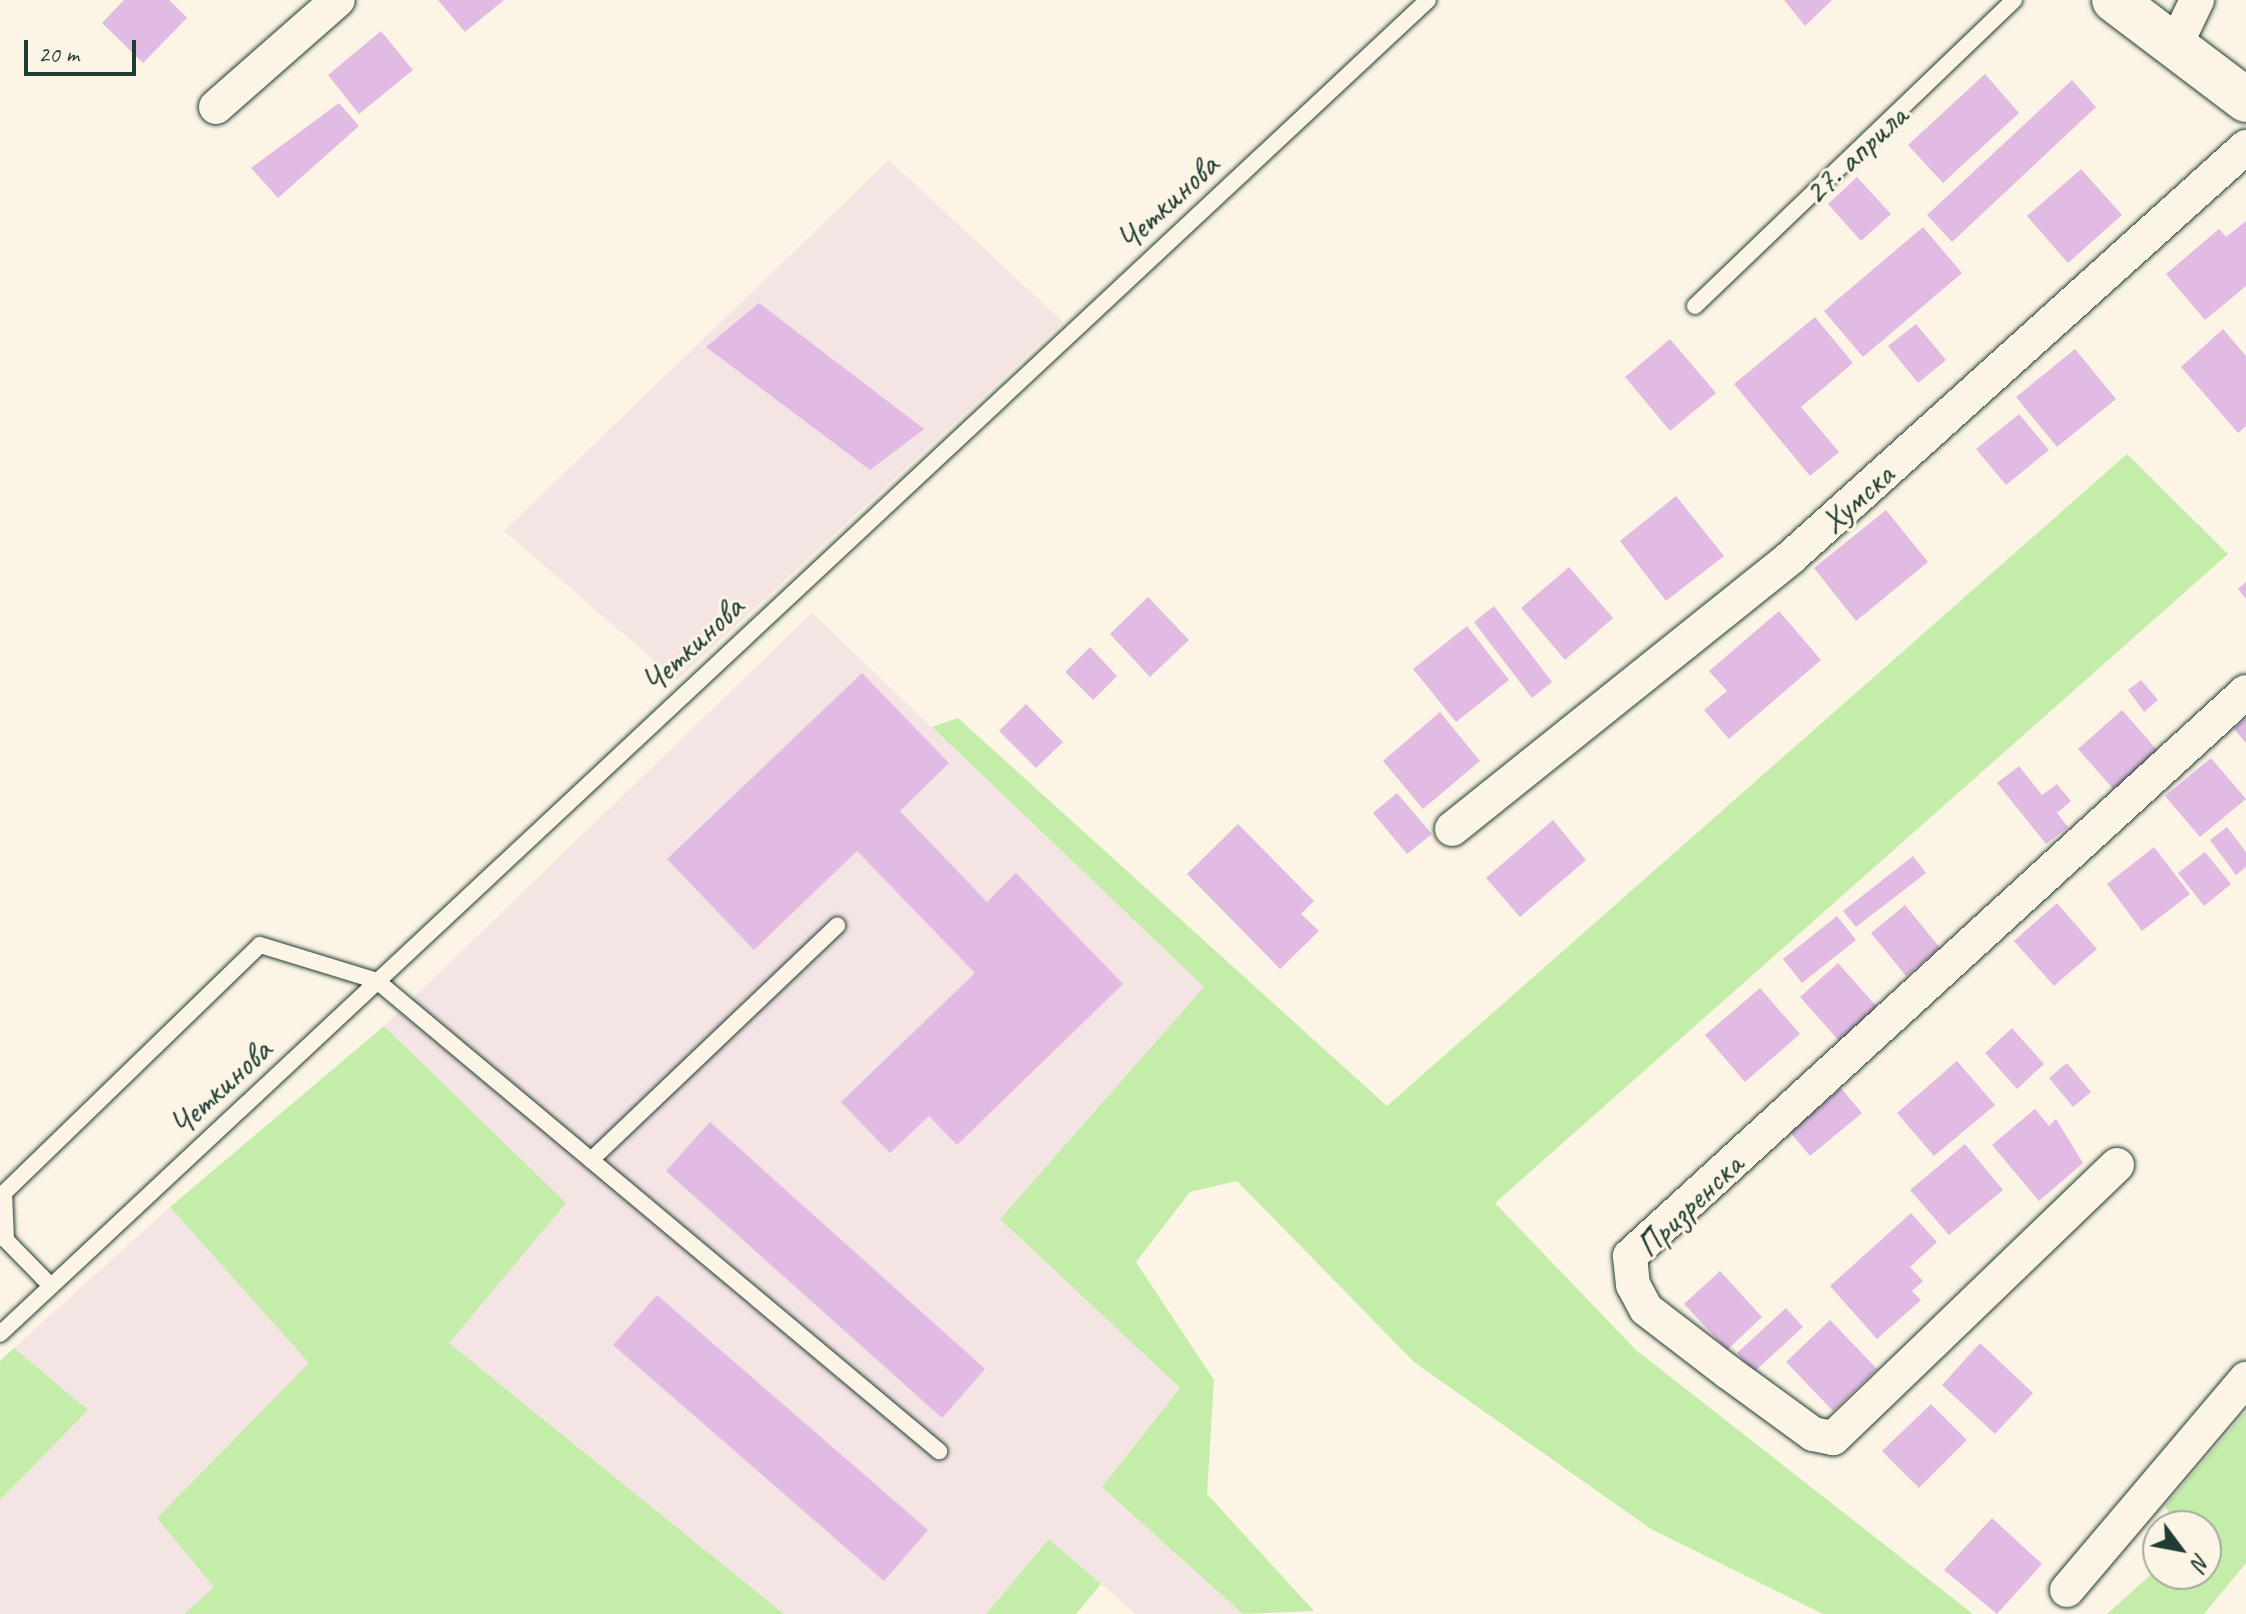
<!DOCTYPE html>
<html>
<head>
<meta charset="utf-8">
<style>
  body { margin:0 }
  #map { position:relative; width:2246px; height:1614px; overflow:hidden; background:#fcf5e5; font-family:Caveat,sans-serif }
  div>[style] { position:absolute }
  .built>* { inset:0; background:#f4e4e4 }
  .green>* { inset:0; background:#c3eda9 }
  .building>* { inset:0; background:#e1bbe3 }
  .roads { filter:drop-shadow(0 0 2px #1f3d34) drop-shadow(0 0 2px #1f3d34) }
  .lane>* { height:16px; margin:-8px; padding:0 8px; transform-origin:8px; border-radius:8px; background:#fcf5e5 }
  .street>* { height:34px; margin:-17px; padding:0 17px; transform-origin:17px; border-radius:17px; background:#fcf5e5 }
  .secondary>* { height:44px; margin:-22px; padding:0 22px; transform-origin:22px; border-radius:22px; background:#fcf5e5 }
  span { translate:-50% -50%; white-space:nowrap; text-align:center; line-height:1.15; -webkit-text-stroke:6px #fcf5e5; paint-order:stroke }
  .street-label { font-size:34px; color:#1f3d34 }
  .north { position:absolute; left:2142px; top:1510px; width:80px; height:80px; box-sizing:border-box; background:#fcf5e5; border:2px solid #a4ab9e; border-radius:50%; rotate:122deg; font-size:22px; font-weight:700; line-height:32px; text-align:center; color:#1f3d34 }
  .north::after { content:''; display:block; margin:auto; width:28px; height:36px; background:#1f3d34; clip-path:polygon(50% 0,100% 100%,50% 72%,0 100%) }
  .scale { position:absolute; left:24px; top:40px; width:112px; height:36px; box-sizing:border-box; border:4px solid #1f3d34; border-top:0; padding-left:10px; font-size:24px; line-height:28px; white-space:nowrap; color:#1f3d34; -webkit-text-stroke:6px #fcf5e5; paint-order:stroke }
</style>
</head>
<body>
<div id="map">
  <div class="built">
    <div style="clip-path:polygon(889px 160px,1063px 322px,677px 680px,504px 531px)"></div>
    <div style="clip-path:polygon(812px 613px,1204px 987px,1000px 1219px,1180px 1388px,1102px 1487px,1243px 1614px,1136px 1614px,1049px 1539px,986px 1614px,784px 1614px,448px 1342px,566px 1203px,384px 1026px)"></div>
    <div style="clip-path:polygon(170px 1207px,310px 1363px,157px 1518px,215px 1587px,184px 1614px,0 1614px,0 1500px,88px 1410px,14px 1348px)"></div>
  </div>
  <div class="green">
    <div style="clip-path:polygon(2127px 454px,2228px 554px,1495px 1203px,1636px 1350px,1973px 1614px,1823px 1614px,1651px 1529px,1414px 1362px,1237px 1181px,1190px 1192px,1136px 1262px,1214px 1380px,1207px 1494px,1314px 1611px,1243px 1614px,1102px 1487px,1180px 1388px,1000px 1219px,1204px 987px,932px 727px,958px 718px,1387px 1106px)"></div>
    <div style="clip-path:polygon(384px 1026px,566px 1203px,449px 1343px,784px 1614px,184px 1614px,214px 1587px,157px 1518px,309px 1363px,170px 1207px)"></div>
    <div style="clip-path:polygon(14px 1348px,88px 1410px,0 1500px,0 1361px)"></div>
    <div style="clip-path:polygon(2246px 1412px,2246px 1563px,2204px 1614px,2107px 1614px,2158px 1568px,2158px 1574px,2206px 1574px,2206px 1526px,2177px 1526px,2165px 1506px)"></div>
    <div style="clip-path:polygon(1049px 1539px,1101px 1584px,1076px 1614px,986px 1614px)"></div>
  </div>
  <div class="building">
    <div style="clip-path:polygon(124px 0,169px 0,187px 18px,143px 63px,102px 23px)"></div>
    <div style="clip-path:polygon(438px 0,504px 0,465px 32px)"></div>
    <div style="clip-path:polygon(1784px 0,1832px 0,1805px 26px)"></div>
    <div style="clip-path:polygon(381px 31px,413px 70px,359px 114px,328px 75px)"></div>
    <div style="clip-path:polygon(1985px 74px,2019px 113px,1943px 183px,1908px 145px)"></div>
    <div style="clip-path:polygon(2072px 80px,2096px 107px,1952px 242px,1927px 215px)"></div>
    <div style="clip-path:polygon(339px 103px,359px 126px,278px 198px,251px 168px)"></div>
    <div style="clip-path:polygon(2081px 169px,2122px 215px,2068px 263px,2027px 216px)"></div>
    <div style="clip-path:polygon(1857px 177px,1891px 214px,1861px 241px,1828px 204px)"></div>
    <div style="clip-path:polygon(2246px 221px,2246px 286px,2205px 320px,2166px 274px,2219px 229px,2226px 237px)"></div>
    <div style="clip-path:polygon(1923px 227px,1962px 273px,1863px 357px,1824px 311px)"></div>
    <div style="clip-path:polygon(759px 303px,924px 429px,870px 470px,706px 347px)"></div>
    <div style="clip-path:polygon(1815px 317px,1853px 363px,1801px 407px,1839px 452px,1810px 476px,1734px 384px)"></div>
    <div style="clip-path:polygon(1916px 324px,1946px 360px,1918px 383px,1888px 346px)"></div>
    <div style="clip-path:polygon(2223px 329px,2246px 356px,2246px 426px,2238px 433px,2181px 367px)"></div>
    <div style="clip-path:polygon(1670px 339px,1716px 393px,1670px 431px,1625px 377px)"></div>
    <div style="clip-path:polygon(2075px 349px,2116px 399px,2057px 447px,2016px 397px)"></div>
    <div style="clip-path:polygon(2019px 414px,2049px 450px,2006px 485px,1976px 449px)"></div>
    <div style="clip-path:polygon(1676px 496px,1724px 556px,1666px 601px,1620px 541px)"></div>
    <div style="clip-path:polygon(1886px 510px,1928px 562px,1856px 621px,1814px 568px)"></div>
    <div style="clip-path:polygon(1569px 567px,1613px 618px,1565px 660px,1521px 608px)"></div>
    <div style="clip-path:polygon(2246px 582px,2246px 599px,2238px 589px)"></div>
    <div style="clip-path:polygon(1148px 597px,1189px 640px,1150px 677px,1110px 634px)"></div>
    <div style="clip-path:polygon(1494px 606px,1552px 682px,1532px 698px,1474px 622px)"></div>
    <div style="clip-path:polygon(1779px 611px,1821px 660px,1729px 739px,1704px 710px,1727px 691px,1709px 671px)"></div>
    <div style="clip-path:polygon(1467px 626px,1509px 680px,1456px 722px,1413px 669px)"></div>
    <div style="clip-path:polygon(1090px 647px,1117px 676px,1093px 700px,1065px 672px)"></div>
    <div style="clip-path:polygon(862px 673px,949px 763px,900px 811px,987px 902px,1016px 873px,1123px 984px,957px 1145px,929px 1116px,890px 1153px,841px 1102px,975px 973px,857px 851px,754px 950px,667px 859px)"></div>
    <div style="clip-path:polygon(2141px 680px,2158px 700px,2144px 712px,2128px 690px)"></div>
    <div style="clip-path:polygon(1026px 704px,1063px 742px,1036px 768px,999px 731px)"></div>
    <div style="clip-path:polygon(2122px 710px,2159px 752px,2115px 791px,2078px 749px)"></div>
    <div style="clip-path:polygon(1440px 712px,1480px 761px,1423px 809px,1383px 761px)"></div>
    <div style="clip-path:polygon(2246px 718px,2246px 743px,2234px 729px)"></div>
    <div style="clip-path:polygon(2211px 758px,2246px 799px,2200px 837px,2165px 796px)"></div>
    <div style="clip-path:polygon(2019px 766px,2042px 795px,2057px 784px,2071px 801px,2057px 813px,2068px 827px,2046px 844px,1997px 783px)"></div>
    <div style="clip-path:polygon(1397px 793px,1432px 834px,1407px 854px,1373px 813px)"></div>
    <div style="clip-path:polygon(1553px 820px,1586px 860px,1520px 917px,1486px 878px)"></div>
    <div style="clip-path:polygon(1238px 824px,1314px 901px,1301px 914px,1319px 931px,1280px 969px,1187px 874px)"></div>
    <div style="clip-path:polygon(2227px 827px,2246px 852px,2246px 867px,2236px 875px,2210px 840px)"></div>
    <div style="clip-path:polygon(2154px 847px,2190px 894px,2142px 931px,2107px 884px)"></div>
    <div style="clip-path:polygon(2205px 852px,2231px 884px,2204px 906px,2178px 873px)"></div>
    <div style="clip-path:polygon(1913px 856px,1926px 873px,1856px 927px,1843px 911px)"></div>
    <div style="clip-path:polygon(2057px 903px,2097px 949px,2054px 986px,2014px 941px)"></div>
    <div style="clip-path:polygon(1905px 905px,1940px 948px,1906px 976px,1871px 933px)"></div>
    <div style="clip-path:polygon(1837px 916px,1856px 940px,1802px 983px,1783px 959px)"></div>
    <div style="clip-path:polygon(1838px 963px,1878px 1008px,1840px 1042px,1800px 997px)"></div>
    <div style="clip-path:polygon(1760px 988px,1800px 1034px,1745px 1082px,1705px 1035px)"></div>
    <div style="clip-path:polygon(2012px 1028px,2044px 1064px,2017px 1089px,1985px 1053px)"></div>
    <div style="clip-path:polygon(1957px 1061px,1995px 1105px,1934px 1156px,1897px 1113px)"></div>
    <div style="clip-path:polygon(2067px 1063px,2091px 1092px,2073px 1107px,2049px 1078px)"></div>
    <div style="clip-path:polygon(1841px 1088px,1862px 1113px,1810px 1156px,1790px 1132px)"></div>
    <div style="clip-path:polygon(2035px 1109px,2049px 1126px,2056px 1119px,2083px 1163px,2039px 1201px,1992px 1145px)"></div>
    <div style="clip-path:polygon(710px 1122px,985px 1369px,942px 1418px,666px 1171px)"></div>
    <div style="clip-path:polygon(1965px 1144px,2003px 1190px,1949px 1235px,1910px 1190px)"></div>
    <div style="clip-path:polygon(1911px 1213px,1937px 1242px,1910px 1267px,1923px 1281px,1912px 1291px,1921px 1300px,1877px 1339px,1830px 1286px)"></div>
    <div style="clip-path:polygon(1720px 1271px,1762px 1317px,1727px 1350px,1684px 1304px)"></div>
    <div style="clip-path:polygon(657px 1295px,928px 1530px,884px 1581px,613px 1345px)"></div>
    <div style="clip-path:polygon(1786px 1308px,1803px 1327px,1754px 1372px,1737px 1353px)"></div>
    <div style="clip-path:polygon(1830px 1320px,1877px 1369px,1833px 1411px,1786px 1362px)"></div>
    <div style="clip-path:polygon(1980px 1343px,2033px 1393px,1995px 1434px,1942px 1385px)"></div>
    <div style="clip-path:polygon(1931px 1404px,1967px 1440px,1919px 1488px,1882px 1451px)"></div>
    <div style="clip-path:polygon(1992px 1518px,2042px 1564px,1997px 1614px,1944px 1570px)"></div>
  </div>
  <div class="roads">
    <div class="lane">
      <div style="left:1695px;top:306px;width:442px;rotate:-43.8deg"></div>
      <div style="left:591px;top:1160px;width:340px;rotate:-43.6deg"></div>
      <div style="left:51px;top:1286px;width:64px;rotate:-134.4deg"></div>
      <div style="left:6px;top:1240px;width:47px;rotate:-92.4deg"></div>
      <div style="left:4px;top:1193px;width:356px;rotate:-44.1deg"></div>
      <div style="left:260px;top:945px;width:122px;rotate:17.1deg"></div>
      <div style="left:377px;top:981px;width:733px;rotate:39.91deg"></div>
      <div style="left:0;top:1334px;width:1954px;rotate:-43.05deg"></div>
    </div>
    <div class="street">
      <div style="left:2175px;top:46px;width:51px;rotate:-64.4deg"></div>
      <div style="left:216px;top:107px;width:162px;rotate:-41.3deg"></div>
      <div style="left:1452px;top:829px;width:433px;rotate:-38.7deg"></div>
      <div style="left:1790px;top:558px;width:614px;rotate:-42.03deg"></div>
      <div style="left:2117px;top:1165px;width:394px;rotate:136.1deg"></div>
      <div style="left:1833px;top:1438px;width:20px;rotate:-169deg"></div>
      <div style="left:1813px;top:1434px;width:105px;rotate:-143.9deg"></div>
      <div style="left:1728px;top:1372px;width:103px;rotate:-142.5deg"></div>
      <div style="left:1646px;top:1309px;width:27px;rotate:-118deg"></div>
      <div style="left:1633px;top:1285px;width:29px;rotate:-96deg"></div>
      <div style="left:1630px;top:1256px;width:835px;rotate:-42.48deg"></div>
      <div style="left:2067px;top:1590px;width:277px;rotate:-49.7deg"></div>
    </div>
    <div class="secondary">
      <div style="left:2114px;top:0;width:166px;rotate:37.1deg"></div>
    </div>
  </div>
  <div class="street-label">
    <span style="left:1855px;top:154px;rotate:-43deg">27. априла</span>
    <span style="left:1167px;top:202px;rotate:-43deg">Четкинова</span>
    <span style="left:1857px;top:498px;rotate:-42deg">Хумска</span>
    <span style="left:692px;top:644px;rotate:-43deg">Четкинова</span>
    <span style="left:220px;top:1087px;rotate:-43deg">Четкинова</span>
    <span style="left:1689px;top:1205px;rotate:-44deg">Призренска</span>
  </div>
  <div class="north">N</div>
  <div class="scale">20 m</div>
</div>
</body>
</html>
